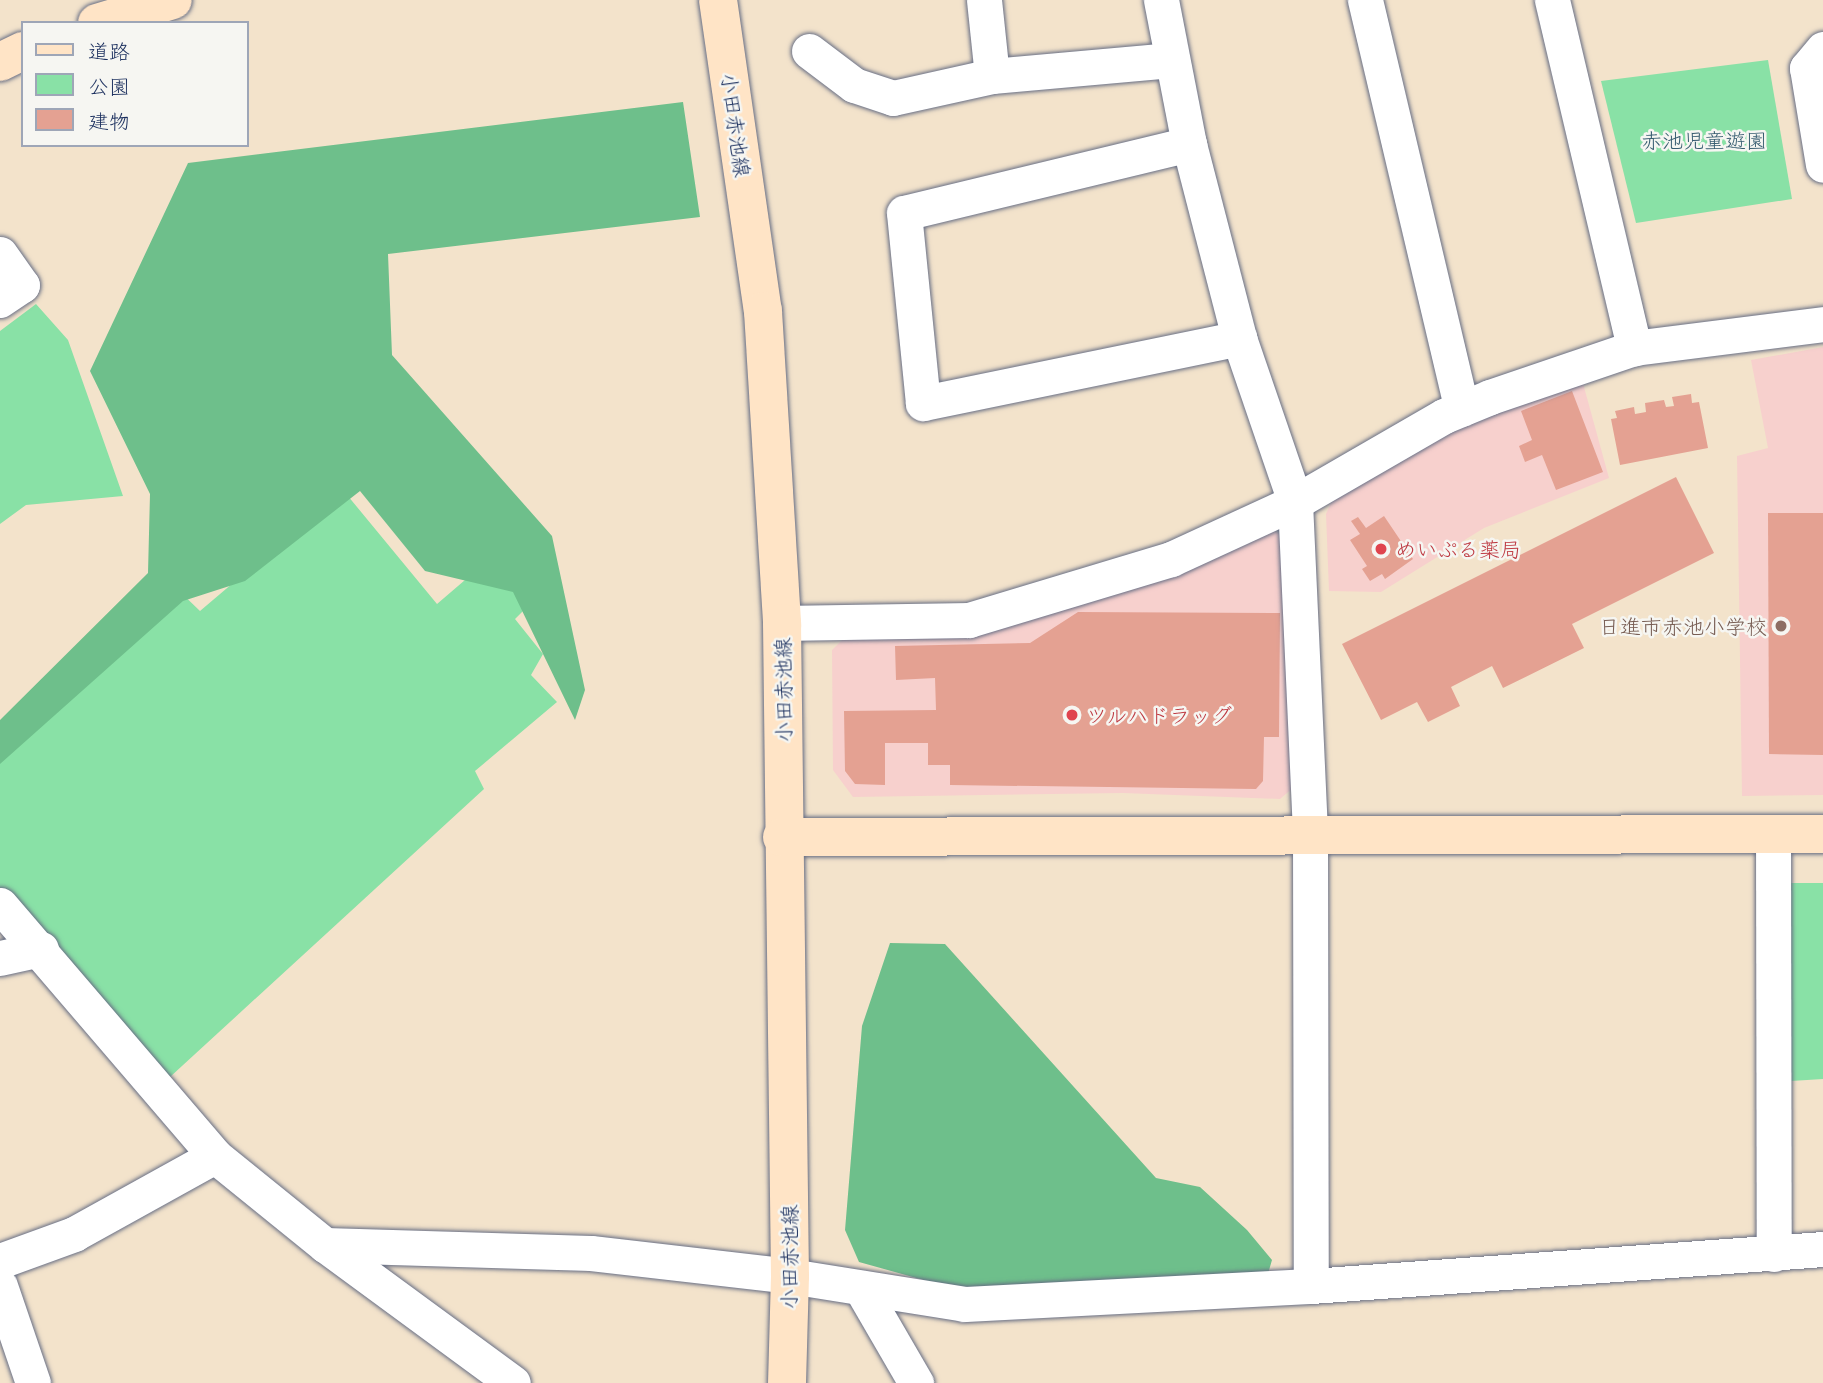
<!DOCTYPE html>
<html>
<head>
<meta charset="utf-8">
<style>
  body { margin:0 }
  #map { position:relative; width:1823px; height:1383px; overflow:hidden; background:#f3e3cb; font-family:Mali,"Klee One",sans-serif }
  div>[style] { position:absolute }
  .built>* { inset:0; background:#f7d0cd }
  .green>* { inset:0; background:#89e1a6 }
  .forest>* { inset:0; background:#6ebf8b }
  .building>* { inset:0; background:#e4a192 }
  .roads { filter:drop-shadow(0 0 2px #676e84) drop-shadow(0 0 2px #676e84) }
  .street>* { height:35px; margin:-17.5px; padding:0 17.5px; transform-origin:17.5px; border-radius:17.5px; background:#fff }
  .secondary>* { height:38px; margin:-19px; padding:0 19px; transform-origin:19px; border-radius:19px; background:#ffe4c6 }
  .dots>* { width:19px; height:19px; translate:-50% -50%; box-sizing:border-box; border:4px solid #f6f6f2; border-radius:50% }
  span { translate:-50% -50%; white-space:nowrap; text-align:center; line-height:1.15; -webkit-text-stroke:5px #f6f6f2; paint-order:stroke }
  .street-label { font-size:21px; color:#1b2f5e }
  .park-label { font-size:21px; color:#365c70 }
  .health-label { font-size:21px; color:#be3a42 }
  .left { translate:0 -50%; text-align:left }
  .education-label { font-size:21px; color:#785e54 }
  .right { translate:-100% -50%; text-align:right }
  .legend { position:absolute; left:21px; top:21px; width:228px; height:126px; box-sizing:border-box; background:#f6f6f2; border:2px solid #9ea6b7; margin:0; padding:9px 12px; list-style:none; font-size:21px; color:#1b2f5e }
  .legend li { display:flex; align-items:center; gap:14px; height:35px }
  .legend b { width:35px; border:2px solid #9ea6b7 }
</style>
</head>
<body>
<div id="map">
  <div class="built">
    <div style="clip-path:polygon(1823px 347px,1823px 795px,1742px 796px,1737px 456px,1768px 448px,1751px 360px)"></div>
    <div style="clip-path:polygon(1581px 376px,1609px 478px,1484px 528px,1381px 592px,1329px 591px,1326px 514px,1335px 494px,1456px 424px)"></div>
    <div style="clip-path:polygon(1269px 529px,1286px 536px,1294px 787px,1280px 799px,1123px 793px,853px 797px,833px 770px,832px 650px,846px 636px,976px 635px,1219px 557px)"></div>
  </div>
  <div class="green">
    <div style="clip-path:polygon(1768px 60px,1792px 199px,1636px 223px,1601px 81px)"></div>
    <div style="clip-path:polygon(36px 304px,68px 340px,123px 496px,26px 505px,0 524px,0 331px)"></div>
    <div style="clip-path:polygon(343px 490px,437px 604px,479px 568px,497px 567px,528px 606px,515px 619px,543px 654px,531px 675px,557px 702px,475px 771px,484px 789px,170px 1077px,0 888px,0 736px,174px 586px,200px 611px)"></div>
    <div style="clip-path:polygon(1787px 883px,1823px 883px,1823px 1079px,1791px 1081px)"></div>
  </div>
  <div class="forest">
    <div style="clip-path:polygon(683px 102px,700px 217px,388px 254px,392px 355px,552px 536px,585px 690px,575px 720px,513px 592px,425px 571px,360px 491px,245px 581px,183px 601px,0 764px,0 720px,148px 573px,150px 494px,90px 371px,188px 163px)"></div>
    <div style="clip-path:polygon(890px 943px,945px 944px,1156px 1178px,1200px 1187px,1247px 1230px,1272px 1260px,1265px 1284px,963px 1291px,859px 1262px,845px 1230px,862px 1026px)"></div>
  </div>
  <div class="building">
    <div style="clip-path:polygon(1572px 391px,1603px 472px,1556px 490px,1542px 455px,1525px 462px,1519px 446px,1532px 440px,1521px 411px)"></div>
    <div style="clip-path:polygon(1691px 394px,1692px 403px,1699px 402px,1708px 448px,1620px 465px,1611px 419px,1617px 418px,1615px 411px,1634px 407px,1635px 414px,1646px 412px,1645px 403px,1664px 400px,1666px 407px,1674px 406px,1672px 397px)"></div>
    <div style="clip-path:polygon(1676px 477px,1714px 553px,1572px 624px,1584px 648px,1503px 688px,1492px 666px,1451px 687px,1460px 706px,1428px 722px,1417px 702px,1381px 720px,1342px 644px)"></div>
    <div style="clip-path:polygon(1768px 513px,1823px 513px,1823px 755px,1769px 754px)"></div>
    <div style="clip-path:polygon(1384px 516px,1413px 559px,1385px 579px,1382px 574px,1370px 581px,1362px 569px,1367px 566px,1350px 540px,1360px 534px,1351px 521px,1358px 517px,1366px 528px)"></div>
    <div style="clip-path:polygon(1078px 612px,1280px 613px,1279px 737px,1264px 737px,1263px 781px,1256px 789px,950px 785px,950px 765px,928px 765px,928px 743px,885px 743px,885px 785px,855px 784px,845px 771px,844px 711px,936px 710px,935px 678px,896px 680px,895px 646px,1030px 643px)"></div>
  </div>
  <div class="roads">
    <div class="street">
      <div style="left:984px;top:0;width:76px;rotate:84deg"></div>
      <div style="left:1161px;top:0;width:147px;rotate:79deg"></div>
      <div style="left:1189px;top:144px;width:200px;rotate:75.5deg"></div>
      <div style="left:1239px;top:338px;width:173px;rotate:71.1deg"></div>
      <div style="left:1295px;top:502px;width:331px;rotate:87.4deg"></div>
      <div style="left:1310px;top:833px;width:453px;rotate:89.9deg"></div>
      <div style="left:1365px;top:0;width:420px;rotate:76.7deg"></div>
      <div style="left:1552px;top:0;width:358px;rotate:76.7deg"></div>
      <div style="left:1823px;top:49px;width:25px;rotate:130deg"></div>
      <div style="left:1807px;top:68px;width:98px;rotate:80.6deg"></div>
      <div style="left:809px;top:51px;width:56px;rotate:37.1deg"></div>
      <div style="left:854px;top:85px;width:41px;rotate:18.4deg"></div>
      <div style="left:893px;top:98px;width:101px;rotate:-12.5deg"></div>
      <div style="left:992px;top:76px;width:180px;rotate:-5.1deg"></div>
      <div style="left:1189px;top:144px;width:293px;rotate:166.4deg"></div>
      <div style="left:904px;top:213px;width:191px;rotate:84.3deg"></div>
      <div style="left:923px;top:403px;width:323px;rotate:-11.6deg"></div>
      <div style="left:0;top:254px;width:38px;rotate:55deg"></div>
      <div style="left:22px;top:285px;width:27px;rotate:146deg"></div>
      <div style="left:782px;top:623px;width:187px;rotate:-0.9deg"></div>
      <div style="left:969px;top:620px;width:211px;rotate:-16.8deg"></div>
      <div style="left:1171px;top:559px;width:136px;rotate:-24.7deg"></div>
      <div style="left:1295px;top:502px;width:172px;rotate:-30deg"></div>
      <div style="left:1444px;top:416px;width:50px;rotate:-22.4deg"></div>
      <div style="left:1490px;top:397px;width:152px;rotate:-18.8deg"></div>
      <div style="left:1634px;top:348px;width:191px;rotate:-7.2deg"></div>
      <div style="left:1773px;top:834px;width:420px;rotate:89.9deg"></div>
      <div style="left:0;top:905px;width:330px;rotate:49.4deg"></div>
      <div style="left:215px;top:1156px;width:141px;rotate:39deg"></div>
      <div style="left:325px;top:1245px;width:233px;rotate:36.3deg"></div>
      <div style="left:0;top:958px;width:42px;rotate:-12.4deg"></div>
      <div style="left:325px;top:1245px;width:266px;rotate:1.7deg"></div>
      <div style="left:591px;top:1253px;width:200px;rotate:6.6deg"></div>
      <div style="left:790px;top:1276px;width:176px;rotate:9.1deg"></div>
      <div style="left:964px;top:1304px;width:347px;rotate:-3deg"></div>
      <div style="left:1311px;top:1286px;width:513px;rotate:-4.13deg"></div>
      <div style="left:0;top:1261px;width:79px;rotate:-20deg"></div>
      <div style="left:74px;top:1234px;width:161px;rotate:-29deg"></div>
      <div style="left:0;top:1286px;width:102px;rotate:71.2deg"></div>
      <div style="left:861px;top:1288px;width:110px;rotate:59.9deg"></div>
    </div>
    <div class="secondary">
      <div style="left:718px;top:0;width:314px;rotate:81.8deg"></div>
      <div style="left:763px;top:311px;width:313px;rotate:86.5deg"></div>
      <div style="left:782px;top:623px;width:653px;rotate:89.3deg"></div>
      <div style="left:790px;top:1276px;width:107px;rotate:91.6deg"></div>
      <div style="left:97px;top:23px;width:79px;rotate:-16.8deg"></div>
      <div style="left:0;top:62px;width:25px;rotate:-26deg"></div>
      <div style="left:782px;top:837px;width:1041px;rotate:-0.17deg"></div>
    </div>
  </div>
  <div class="dots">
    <div style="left:1381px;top:549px;background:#e0444e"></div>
    <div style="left:1781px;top:626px;background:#8d6e63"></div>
    <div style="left:1072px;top:715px;background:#e0444e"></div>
  </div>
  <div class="street-label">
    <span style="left:736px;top:125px;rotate:82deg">小田赤池線</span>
    <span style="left:783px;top:690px;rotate:-91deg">小田赤池線</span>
    <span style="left:789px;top:1257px;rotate:-90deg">小田赤池線</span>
  </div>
  <div class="park-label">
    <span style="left:1704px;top:140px">赤池児童遊園</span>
  </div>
  <div class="health-label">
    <span class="left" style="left:1395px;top:549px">めいぷる薬局</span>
    <span class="left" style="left:1086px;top:715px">ツルハドラッグ</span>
  </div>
  <div class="education-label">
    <span class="right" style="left:1767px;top:626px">日進市赤池小学校</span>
  </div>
  <ul class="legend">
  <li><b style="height:9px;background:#ffe4c6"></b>道路</li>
  <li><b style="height:19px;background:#89e1a6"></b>公園</li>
  <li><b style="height:19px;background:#e4a192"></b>建物</li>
  </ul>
</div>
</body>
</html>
